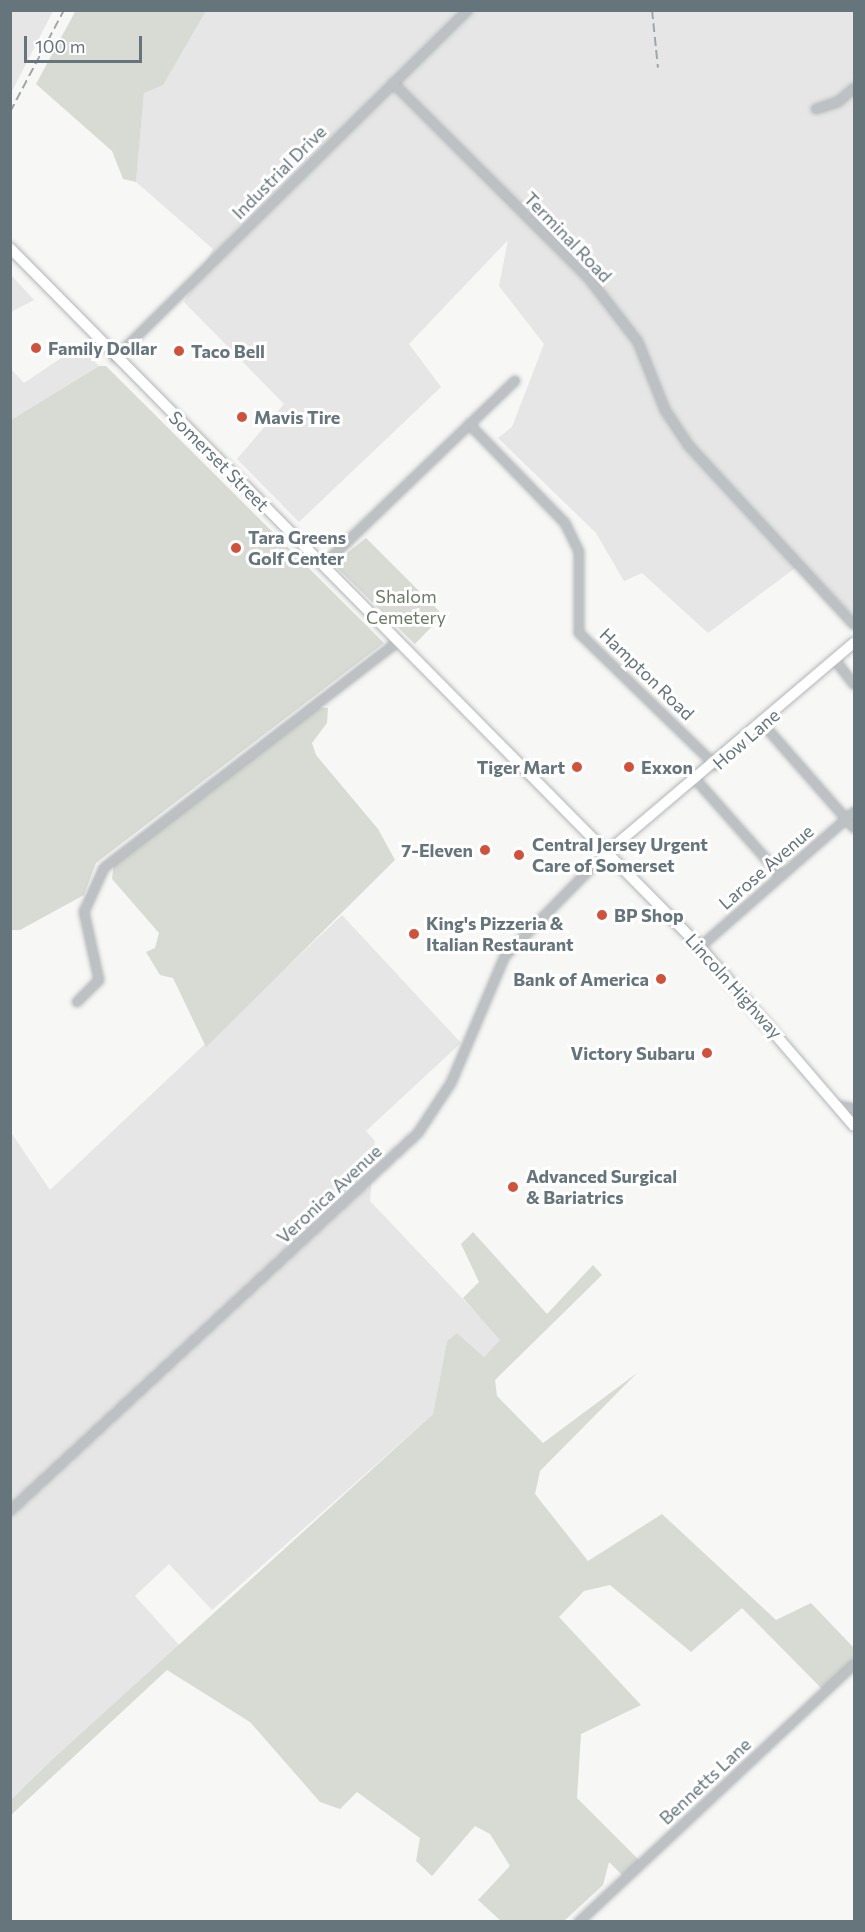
<!DOCTYPE html>
<html>
<head>
<meta charset="utf-8">
<style>
  body { margin:0 }
  #map { position:relative; width:865px; height:1932px; overflow:hidden; background:#f7f7f5; font-family:Commissioner,sans-serif }
  div>[style] { position:absolute }
  .built>* { inset:0; background:#e5e6e5 }
  .green>* { inset:0; background:#d7dbd4 }
  .roads { filter:drop-shadow(0 0 2px #b1b6b8) drop-shadow(0 0 2px #b1b6b8) }
  .minor>* { height:8px; margin:-4px; padding:0 4px; transform-origin:4px; border-radius:4px; background:#bdc1c4 }
  .major>* { height:10px; margin:-5px; padding:0 5px; transform-origin:5px; border-radius:5px; background:#fff }
  .rail>* { height:2px; margin-top:-1px; transform-origin:0; background:repeating-linear-gradient(90deg,#9fa6aa 0 9px,transparent 0 13.5px) }
  .dots>* { width:16px; height:16px; translate:-50% -50%; box-sizing:border-box; border:3px solid #fff; border-radius:50% }
  span { translate:-50% -50%; white-space:nowrap; text-align:center; line-height:1.15; -webkit-text-stroke:6px #fff; paint-order:stroke }
  .street-label { font-size:18px; color:#66747c }
  .poi-label { font-size:18px; color:#66747c; font-weight:700 }
  .left { translate:0 -50%; text-align:left }
  .right { translate:-100% -50%; text-align:right }
  .park-label { font-size:18px; color:#6d7a68 }
  .frame { position:absolute; inset:0; border:12px solid #66747c; pointer-events:none }
  .scale { position:absolute; left:24px; top:36px; width:118px; height:27px; box-sizing:border-box; border:3px solid #66747c; border-top:0; padding-left:8px; font-size:18px; line-height:21px; white-space:nowrap; color:#66747c; -webkit-text-stroke:4px #fff; paint-order:stroke }
</style>
</head>
<body>
<div id="map">
  <div class="built">
    <div style="clip-path:polygon(11px 10px,53px 11px,11px 93px,10px 11px)"></div>
    <div style="clip-path:polygon(206px 11px,854px 11px,854px 617px,802px 563px,708px 633px,642px 573px,624px 581px,596px 533px,498px 438px,512px 427px,544px 344px,499px 286px,508px 240px,409px 344px,441px 387px,299px 522px,237px 459px,284px 404px,184px 302px,213px 249px,136px 182px,144px 93px,163px 84px)"></div>
    <div style="clip-path:polygon(11px 275px,34px 300px,11px 312px,10px 312px)"></div>
    <div style="clip-path:polygon(79px 346px,99px 366px,11px 420px,10px 368px,24px 383px)"></div>
    <div style="clip-path:polygon(342px 915px,461px 1043px,366px 1131px,375px 1141px,370px 1201px,501px 1339px,484px 1357px,457px 1333px,447px 1341px,433px 1414px,212px 1610px,169px 1564px,135px 1596px,180px 1646px,10px 1804px,10px 1131px,50px 1190px)"></div>
  </div>
  <div class="green">
    <div style="clip-path:polygon(76px 10px,206px 11px,163px 85px,144px 93px,136px 182px,123px 179px,112px 151px,36px 84px)"></div>
    <div style="clip-path:polygon(99px 366px,106px 366px,384px 643px,96px 863px,84px 895px,20px 930px,11px 930px,11px 420px)"></div>
    <div style="clip-path:polygon(366px 538px,443px 615px,415px 644px,333px 564px)"></div>
    <div style="clip-path:polygon(315px 707px,328px 708px,327px 723px,312px 743px,316px 755px,378px 829px,395px 860px,206px 1047px,173px 978px,160px 975px,146px 952px,155px 948px,159px 933px,112px 879px,114px 863px)"></div>
    <div style="clip-path:polygon(473px 1232px,547px 1314px,593px 1265px,602px 1275px,495px 1380px,497px 1396px,543px 1443px,637px 1373px,540px 1471px,535px 1494px,588px 1561px,662px 1514px,776px 1620px,811px 1603px,854px 1648px,854px 1666px,826px 1693px,742px 1608px,691px 1652px,610px 1585px,584px 1591px,559px 1617px,641px 1705px,581px 1734px,577px 1798px,641px 1862px,625px 1878px,609px 1862px,603px 1885px,564px 1921px,501px 1921px,478px 1900px,510px 1866px,490px 1834px,475px 1826px,432px 1876px,416px 1861px,420px 1838px,357px 1792px,340px 1809px,320px 1802px,250px 1722px,167px 1670px,11px 1815px,11px 1800px,53px 1759px,433px 1414px,447px 1341px,457px 1333px,484px 1357px,500px 1340px,463px 1298px,479px 1282px,461px 1244px)"></div>
  </div>
  <div class="roads">
    <div class="minor">
      <div style="left:393px;top:83px;width:274px;rotate:44.9deg"></div>
      <div style="left:587px;top:276px;width:83px;rotate:52.3deg"></div>
      <div style="left:638px;top:342px;width:73px;rotate:68.3deg"></div>
      <div style="left:665px;top:410px;width:43px;rotate:56.3deg"></div>
      <div style="left:689px;top:446px;width:243px;rotate:47.3deg"></div>
      <div style="left:816px;top:109px;width:23px;rotate:-18deg"></div>
      <div style="left:838px;top:102px;width:21px;rotate:-41deg"></div>
      <div style="left:115px;top:358px;width:496px;rotate:-44.6deg"></div>
      <div style="left:469px;top:424px;width:138px;rotate:45.9deg"></div>
      <div style="left:565px;top:523px;width:32px;rotate:64deg"></div>
      <div style="left:579px;top:552px;width:81px;rotate:90deg"></div>
      <div style="left:579px;top:633px;width:190px;rotate:44.1deg"></div>
      <div style="left:323px;top:565px;width:266px;rotate:-43.8deg"></div>
      <div style="left:835px;top:660px;width:31px;rotate:52deg"></div>
      <div style="left:763px;top:724px;width:138px;rotate:48.8deg"></div>
      <div style="left:697px;top:781px;width:127px;rotate:48.5deg"></div>
      <div style="left:700px;top:947px;width:205px;rotate:-41.2deg"></div>
      <div style="left:77px;top:1002px;width:31px;rotate:-45deg"></div>
      <div style="left:99px;top:980px;width:70px;rotate:-102.4deg"></div>
      <div style="left:84px;top:912px;width:48px;rotate:-65.6deg"></div>
      <div style="left:104px;top:868px;width:372px;rotate:-37.6deg"></div>
      <div style="left:837px;top:1105px;width:17px;rotate:13deg"></div>
      <div style="left:10px;top:1511px;width:556px;rotate:-42.81deg"></div>
      <div style="left:418px;top:1133px;width:60px;rotate:-56.6deg"></div>
      <div style="left:451px;top:1083px;width:138px;rotate:-67deg"></div>
      <div style="left:505px;top:956px;width:144px;rotate:-45.6deg"></div>
      <div style="left:579px;top:1922px;width:376px;rotate:-43.1deg"></div>
    </div>
    <div class="major">
      <div style="left:10px;top:248px;width:982px;rotate:45.37deg"></div>
      <div style="left:700px;top:947px;width:236px;rotate:49.3deg"></div>
      <div style="left:606px;top:853px;width:325px;rotate:-40.3deg"></div>
    </div>
  </div>
  <div class="rail">
    <div style="left:652px;top:10px;width:58px;rotate:84.1deg"></div>
    <div style="left:10px;top:112px;width:115px;rotate:-62.1deg"></div>
  </div>
  <div class="dots">
    <div style="left:36px;top:348px;background:#cf533c"></div>
    <div style="left:179px;top:351px;background:#cf533c"></div>
    <div style="left:242px;top:417px;background:#cf533c"></div>
    <div style="left:236px;top:548px;background:#cf533c"></div>
    <div style="left:577px;top:767px;background:#cf533c"></div>
    <div style="left:629px;top:767px;background:#cf533c"></div>
    <div style="left:485px;top:850px;background:#cf533c"></div>
    <div style="left:519px;top:855px;background:#cf533c"></div>
    <div style="left:602px;top:915px;background:#cf533c"></div>
    <div style="left:414px;top:934px;background:#cf533c"></div>
    <div style="left:661px;top:979px;background:#cf533c"></div>
    <div style="left:707px;top:1053px;background:#cf533c"></div>
    <div style="left:513px;top:1187px;background:#cf533c"></div>
  </div>
  <div class="street-label">
    <span style="left:279px;top:172px;rotate:-45deg">Industrial Drive</span>
    <span style="left:568px;top:237px;rotate:46deg">Terminal Road</span>
    <span style="left:219px;top:461px;rotate:45deg">Somerset Street</span>
    <span style="left:647px;top:674px;rotate:44deg">Hampton Road</span>
    <span style="left:746px;top:739px;rotate:-41deg">How Lane</span>
    <span style="left:766px;top:867px;rotate:-41deg">Larose Avenue</span>
    <span style="left:734px;top:986px;rotate:48deg">Lincoln Highway</span>
    <span style="left:329px;top:1194px;rotate:-43deg">Veronica Avenue</span>
    <span style="left:705px;top:1781px;rotate:-43deg">Bennetts Lane</span>
  </div>
  <div class="poi-label">
    <span class="left" style="left:48px;top:348px">Family Dollar</span>
    <span class="left" style="left:191px;top:351px">Taco Bell</span>
    <span class="left" style="left:254px;top:417px">Mavis Tire</span>
    <span class="left" style="left:248px;top:548px">Tara Greens<br>Golf Center</span>
    <span class="right" style="left:565px;top:767px">Tiger Mart</span>
    <span class="left" style="left:641px;top:767px">Exxon</span>
    <span class="left" style="left:532px;top:855px">Central Jersey Urgent<br>Care of Somerset</span>
    <span class="right" style="left:473px;top:850px">7-Eleven</span>
    <span class="left" style="left:614px;top:915px">BP Shop</span>
    <span class="left" style="left:426px;top:934px">King's Pizzeria &amp;<br>Italian Restaurant</span>
    <span class="right" style="left:649px;top:979px">Bank of America</span>
    <span class="right" style="left:695px;top:1053px">Victory Subaru</span>
    <span class="left" style="left:526px;top:1187px">Advanced Surgical<br>&amp; Bariatrics</span>
  </div>
  <div class="park-label">
    <span style="left:406px;top:607px">Shalom<br>Cemetery</span>
  </div>
  <div class="frame"></div>
  <div class="scale">100 m</div>
</div>
</body>
</html>
